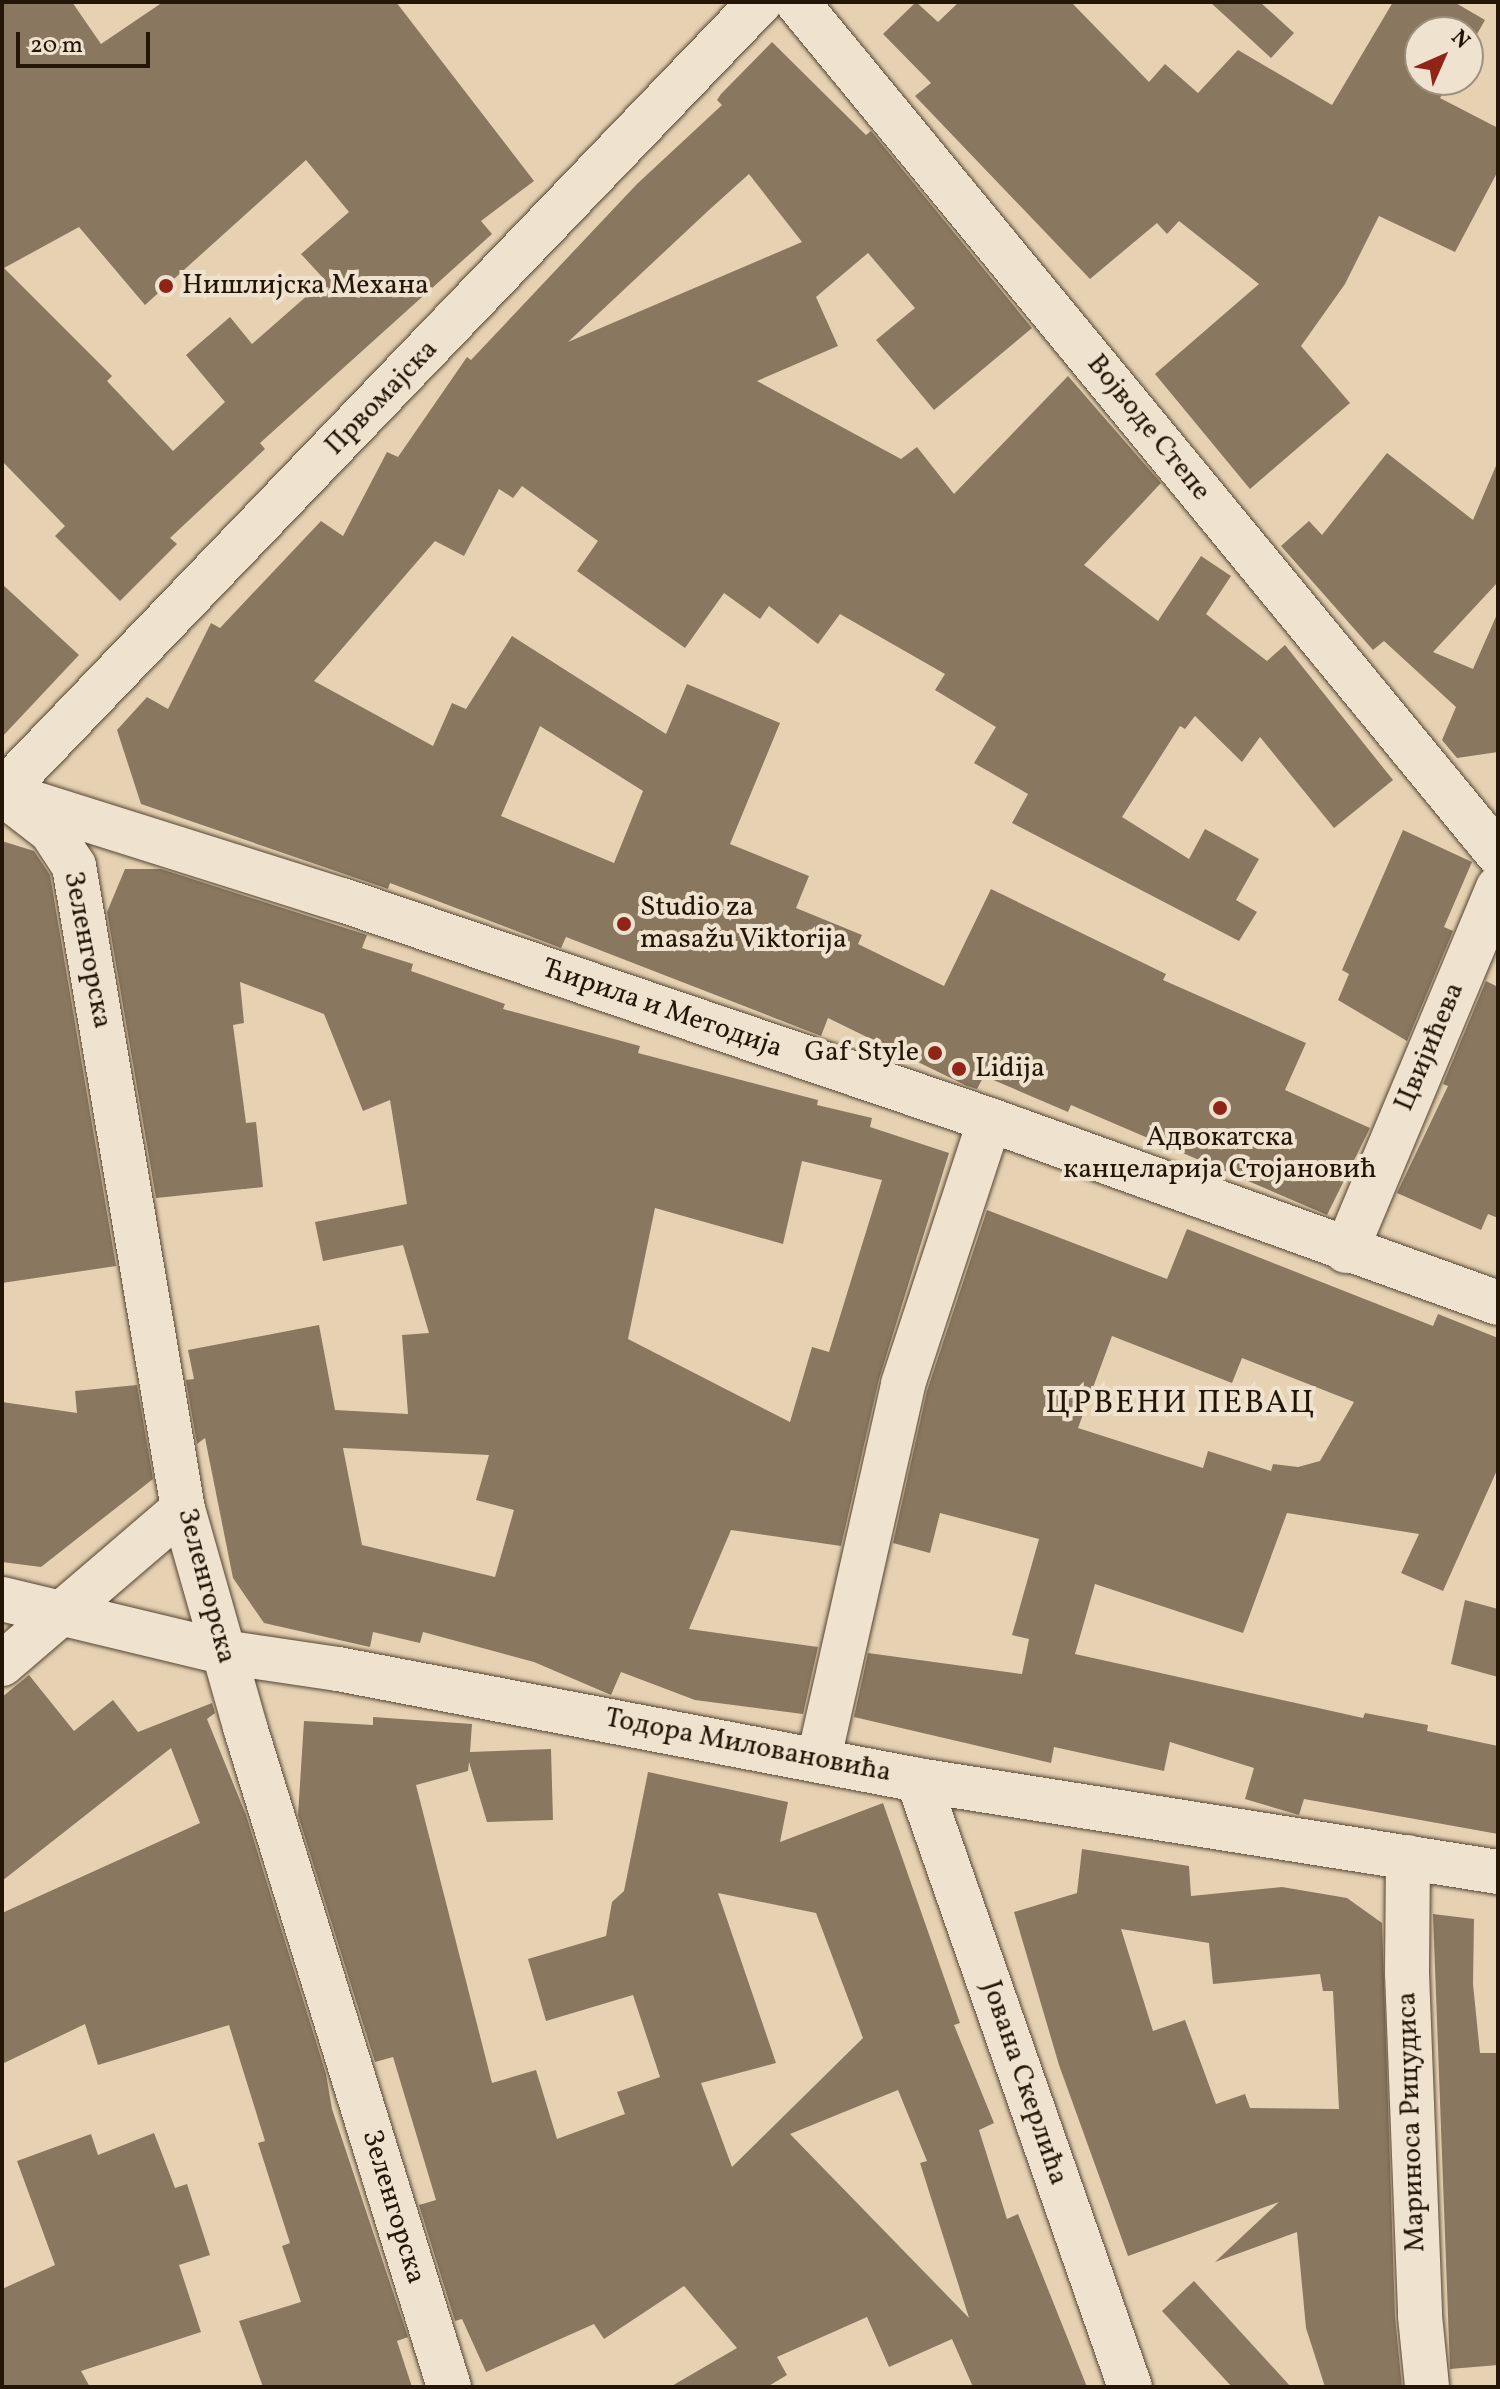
<!DOCTYPE html>
<html>
<head>
<meta charset="utf-8">
<style>
  body { margin:0 }
  #map { position:relative; width:1500px; height:2389px; overflow:hidden; background:#e6d2b3; font-family:Vollkorn,serif }
  div>[style] { position:absolute }
  .building>* { inset:0; background:#897760 }
  .roads { filter:drop-shadow(0 0 2px #544432) drop-shadow(0 0 2px #544432) }
  .minor>* { height:44px; margin:-22px; padding:0 22px; transform-origin:22px; border-radius:22px; background:#efe2ce }
  .dots>* { width:22px; height:22px; translate:-50% -50%; box-sizing:border-box; border:4px solid #efe2ce; border-radius:50% }
  span { translate:-50% -50%; white-space:nowrap; text-align:center; line-height:1.15; -webkit-text-stroke:8px #efe2ce; paint-order:stroke }
  .poi-label { font-size:28px; color:#241507 }
  .left { translate:0 -50%; text-align:left }
  .right { translate:-100% -50%; text-align:right }
  .street-label { font-size:28px; color:#241507 }
  .quarter-label { font-size:32px; color:#241507; letter-spacing:2px }
  .frame { position:absolute; inset:0; border:4px solid #241507; pointer-events:none }
  .north { position:absolute; left:1404px; top:16px; width:80px; height:80px; box-sizing:border-box; background:#efe2ce; border:2px solid #9e907e; border-radius:50%; rotate:45deg; font-size:22px; font-weight:700; line-height:32px; text-align:center; color:#241507 }
  .north::after { content:''; display:block; margin:auto; width:28px; height:36px; background:#8f2418; clip-path:polygon(50% 0,100% 100%,50% 72%,0 100%) }
  .scale { position:absolute; left:16px; top:32px; width:134px; height:36px; box-sizing:border-box; border:4px solid #241507; border-top:0; padding-left:10px; font-size:24px; line-height:28px; white-space:nowrap; color:#241507; -webkit-text-stroke:6px #efe2ce; paint-order:stroke }
</style>
</head>
<body>
<div id="map">
  <div class="building">
    <div style="clip-path:polygon(evenodd,2px 2px,72px 2px,101px 44px,163px 2px,396px 2px,534px 181px,481px 221px,492px 234px,260px 443px,265px 449px,170px 538px,177px 544px,120px 601px,55px 536px,65px 526px,2px 461px,2px 2px,306px 160px,349px 212px,301px 254px,325px 280px,252px 344px,230px 317px,186px 355px,225px 402px,173px 451px,107px 381px,112px 376px,4px 268px,79px 227px,145px 305px,306px 160px)"></div>
    <div style="clip-path:polygon(916px 2px,938px 22px,959px 2px,1071px 2px,1149px 82px,1165px 64px,1198px 93px,1238px 50px,1332px 105px,1393px 2px,1454px 2px,1485px 20px,1468px 50px,1468px 32px,1420px 32px,1420px 80px,1451px 80px,1440px 98px,1498px 128px,1498px 171px,1455px 252px,1379px 216px,1345px 284px,1301px 346px,1350px 403px,1250px 489px,1155px 374px,1259px 284px,1179px 221px,1167px 234px,1157px 223px,1090px 279px,915px 96px,931px 83px,883px 34px)"></div>
    <div style="clip-path:polygon(1210px 2px,1260px 2px,1294px 33px,1271px 58px)"></div>
    <div style="clip-path:polygon(evenodd,772px 42px,866px 135px,871px 131px,1032px 328px,934px 410px,876px 340px,915px 308px,868px 253px,816px 297px,838px 346px,757px 381px,901px 459px,917px 447px,954px 494px,1068px 376px,1161px 483px,1084px 565px,1158px 621px,1201px 556px,1231px 576px,1206px 614px,1267px 661px,1285px 645px,1393px 780px,1334px 828px,1260px 737px,1242px 762px,1195px 716px,1185px 729px,1180px 726px,1122px 817px,1189px 859px,1205px 829px,1259px 859px,1236px 900px,1257px 912px,1239px 941px,1012px 823px,1028px 794px,974px 763px,996px 727px,935px 690px,945px 674px,840px 614px,818px 644px,769px 606px,760px 619px,724px 593px,685px 648px,577px 571px,598px 541px,522px 486px,513px 498px,499px 489px,464px 556px,435px 541px,314px 681px,433px 746px,452px 703px,466px 709px,512px 636px,666px 734px,687px 684px,780px 723px,730px 844px,809px 876px,796px 908px,862px 935px,858px 944px,944px 986px,991px 889px,1166px 974px,1163px 980px,1306px 1043px,1285px 1090px,1370px 1128px,1327px 1215px,1071px 1105px,1068px 1112px,984px 1076px,977px 1089px,967px 1086px,828px 1018px,821px 1036px,566px 937px,561px 948px,390px 883px,388px 889px,141px 804px,117px 730px,147px 697px,168px 709px,211px 623px,220px 628px,321px 521px,343px 536px,387px 452px,398px 457px,467px 357px,471px 360px,637px 184px,722px 105px,717px 100px,721px 94px,772px 42px,749px 174px,802px 242px,568px 342px,709px 210px,749px 174px,772px 42px,540px 726px,643px 791px,614px 863px,501px 816px,540px 726px)"></div>
    <div style="clip-path:polygon(1387px 453px,1473px 520px,1498px 461px,1498px 582px,1433px 652px,1473px 669px,1498px 612px,1498px 752px,1457px 758px,1442px 740px,1456px 707px,1384px 641px,1373px 650px,1281px 546px,1309px 521px,1322px 535px)"></div>
    <div style="clip-path:polygon(2px 584px,79px 655px,2px 737px)"></div>
    <div style="clip-path:polygon(1403px 830px,1472px 862px,1444px 927px,1453px 931px,1407px 1041px,1338px 1000px,1349px 974px,1342px 970px)"></div>
    <div style="clip-path:polygon(2px 841px,34px 851px,50px 875px,116px 1266px,2px 1283px)"></div>
    <div style="clip-path:polygon(evenodd,125px 869px,161px 869px,367px 935px,362px 948px,413px 964px,411px 971px,505px 1004px,503px 1009px,640px 1046px,638px 1053px,818px 1100px,817px 1105px,872px 1118px,870px 1127px,949px 1153px,879px 1379px,841px 1546px,731px 1530px,689px 1629px,818px 1647px,803px 1714px,695px 1700px,621px 1672px,611px 1695px,534px 1662px,423px 1632px,420px 1643px,373px 1632px,370px 1647px,264px 1623px,233px 1578px,205px 1438px,197px 1444px,186px 1380px,194px 1379px,188px 1350px,319px 1325px,335px 1410px,408px 1414px,402px 1335px,429px 1333px,403px 1245px,323px 1261px,315px 1222px,407px 1204px,390px 1100px,363px 1111px,324px 1014px,240px 982px,244px 1023px,233px 1025px,246px 1123px,256px 1122px,263px 1187px,156px 1198px,107px 912px,125px 869px,802px 1161px,882px 1180px,829px 1352px,812px 1347px,790px 1422px,628px 1339px,655px 1208px,783px 1244px,802px 1161px,125px 869px,343px 1448px,489px 1455px,476px 1500px,514px 1510px,495px 1577px,362px 1545px,343px 1448px)"></div>
    <div style="clip-path:polygon(1486px 981px,1498px 987px,1498px 1218px,1488px 1214px,1481px 1230px,1397px 1193px,1448px 1086px,1443px 1084px)"></div>
    <div style="clip-path:polygon(evenodd,987px 1210px,1167px 1279px,1187px 1229px,1433px 1326px,1438px 1314px,1498px 1338px,1498px 1468px,1443px 1591px,1401px 1573px,1419px 1534px,1287px 1513px,1243px 1633px,1095px 1584px,1075px 1654px,1363px 1718px,1365px 1713px,1428px 1725px,1427px 1731px,1498px 1746px,1498px 1834px,1304px 1799px,1299px 1815px,1245px 1799px,1254px 1768px,1170px 1742px,1164px 1771px,1054px 1747px,1051px 1763px,854px 1717px,868px 1653px,1022px 1674px,1029px 1639px,1012px 1635px,1039px 1539px,940px 1513px,930px 1553px,893px 1543px,927px 1391px,987px 1210px,1112px 1336px,1232px 1383px,1242px 1358px,1354px 1402px,1320px 1461px,1298px 1467px,1273px 1464px,1271px 1471px,1208px 1451px,1203px 1468px,1078px 1428px,1112px 1336px)"></div>
    <div style="clip-path:polygon(137px 1385px,153px 1479px,41px 1567px,2px 1562px,2px 1402px,77px 1413px,75px 1391px)"></div>
    <div style="clip-path:polygon(1465px 1600px,1498px 1609px,1498px 1677px,1451px 1664px)"></div>
    <div style="clip-path:polygon(29px 1675px,74px 1731px,113px 1700px,138px 1732px,212px 1703px,215px 1713px,207px 1719px,246px 1815px,326px 2074px,332px 2109px,408px 2337px,397px 2341px,412px 2387px,263px 2387px,239px 2321px,301px 2302px,282px 2246px,290px 2243px,258px 2143px,265px 2141px,229px 2025px,98px 2065px,85px 2024px,2px 2064px,2px 1913px,200px 1823px,171px 1748px,2px 1881px,2px 1697px)"></div>
    <div style="clip-path:polygon(evenodd,373px 1717px,472px 1724px,470px 1752px,551px 1749px,553px 1820px,487px 1822px,469px 1762px,468px 1771px,416px 1785px,492px 2083px,536px 2070px,557px 2139px,625px 2114px,617px 2092px,660px 2077px,633px 1995px,546px 2021px,528px 1959px,606px 1936px,612px 1902px,624px 1891px,648px 1772px,788px 1802px,780px 1842px,883px 1803px,960px 2023px,954px 2025px,994px 2123px,979px 2130px,1007px 2219px,1018px 2214px,1087px 2387px,973px 2387px,952px 2339px,889px 2367px,867px 2317px,777px 2357px,787px 2375px,767px 2387px,670px 2387px,737px 2348px,684px 2286px,604px 2339px,594px 2324px,486px 2372px,462px 2319px,455px 2321px,419px 2205px,436px 2200px,393px 2057px,375px 2062px,298px 1815px,304px 1721px,373px 1725px,373px 1717px,718px 1893px,816px 1913px,863px 2038px,732px 2167px,701px 2083px,776px 2063px,718px 1893px,373px 1717px,898px 2090px,927px 2161px,920px 2163px,969px 2318px,790px 2134px,898px 2090px)"></div>
    <div style="clip-path:polygon(evenodd,1082px 1849px,1189px 1866px,1191px 1896px,1282px 1887px,1347px 1898px,1382px 1923px,1395px 2317px,1402px 2387px,1325px 2387px,1306px 2328px,1297px 2232px,1215px 2262px,1279px 2202px,1128px 2256px,1059px 2065px,1014px 1912px,1077px 1893px,1082px 1849px,1121px 1929px,1209px 1943px,1213px 1984px,1320px 1974px,1323px 1991px,1333px 1991px,1339px 2109px,1250px 2108px,1245px 2094px,1216px 2104px,1185px 2020px,1153px 2031px,1121px 1929px)"></div>
    <div style="clip-path:polygon(1433px 1914px,1474px 1919px,1473px 1984px,1480px 2053px,1498px 2053px,1498px 2365px,1450px 2369px)"></div>
    <div style="clip-path:polygon(154px 2133px,175px 2188px,187px 2184px,210px 2255px,179px 2265px,201px 2332px,81px 2371px,90px 2387px,2px 2387px,2px 2289px,55px 2265px,17px 2161px,91px 2134px,98px 2155px)"></div>
    <div style="clip-path:polygon(1194px 2281px,1291px 2387px,1232px 2387px,1162px 2311px)"></div>
  </div>
  <div class="roads">
    <div class="minor">
      <div style="left:797px;top:2px;width:1103px;rotate:50.55deg"></div>
      <div style="left:2px;top:792px;width:1095px;rotate:-46.18deg"></div>
      <div style="left:2px;top:793px;width:62px;rotate:37.8deg"></div>
      <div style="left:51px;top:831px;width:42px;rotate:56.7deg"></div>
      <div style="left:74px;top:866px;width:652px;rotate:80.38deg"></div>
      <div style="left:183px;top:1509px;width:227px;rotate:74.1deg"></div>
      <div style="left:245px;top:1727px;width:691px;rotate:72.82deg"></div>
      <div style="left:24px;top:800px;width:333px;rotate:17.5deg"></div>
      <div style="left:342px;top:900px;width:684px;rotate:18.75deg"></div>
      <div style="left:990px;top:1120px;width:540px;rotate:19.81deg"></div>
      <div style="left:1346px;top:1251px;width:394px;rotate:-67.3deg"></div>
      <div style="left:2px;top:1599px;width:227px;rotate:13.5deg"></div>
      <div style="left:223px;top:1652px;width:116px;rotate:8.4deg"></div>
      <div style="left:338px;top:1669px;width:591px;rotate:10.83deg"></div>
      <div style="left:918px;top:1780px;width:587px;rotate:9.01deg"></div>
      <div style="left:2px;top:1664px;width:238px;rotate:-40.6deg"></div>
      <div style="left:819px;top:1758px;width:383px;rotate:-77.3deg"></div>
      <div style="left:903px;top:1384px;width:278px;rotate:-71.8deg"></div>
      <div style="left:918px;top:1780px;width:643px;rotate:70.75deg"></div>
      <div style="left:1408px;top:1857px;width:116px;rotate:90.5deg"></div>
      <div style="left:1407px;top:1973px;width:343px;rotate:87.8deg"></div>
      <div style="left:1420px;top:2316px;width:70px;rotate:84.3deg"></div>
    </div>
  </div>
  <div class="dots">
    <div style="left:166px;top:286px;background:#8f2418"></div>
    <div style="left:624px;top:924px;background:#8f2418"></div>
    <div style="left:935px;top:1053px;background:#8f2418"></div>
    <div style="left:959px;top:1069px;background:#8f2418"></div>
    <div style="left:1220px;top:1108px;background:#8f2418"></div>
  </div>
  <div class="poi-label">
    <span class="left" style="left:182px;top:286px">Нишлијска Механа</span>
    <span class="left" style="left:640px;top:924px">Studio za<br>masažu Viktorija</span>
    <span class="right" style="left:919px;top:1053px">Gaf Style</span>
    <span class="left" style="left:975px;top:1069px">Lidija</span>
    <span style="left:1220px;top:1154px">Адвокатска<br>канцеларија Стојановић</span>
  </div>
  <div class="street-label">
    <span style="left:382px;top:398px;rotate:-46deg">Првомајска</span>
    <span style="left:1148px;top:428px;rotate:51deg">Војводе Степе</span>
    <span style="left:87px;top:950px;rotate:79deg">Зеленгорска</span>
    <span style="left:662px;top:1009px;rotate:19deg">Ћирила и Методија</span>
    <span style="left:1430px;top:1047px;rotate:-67deg">Цвијићева</span>
    <span style="left:206px;top:1586px;rotate:75deg">Зеленгорска</span>
    <span style="left:748px;top:1746px;rotate:11deg">Тодора Миловановића</span>
    <span style="left:1024px;top:2083px;rotate:71deg">Јована Скерлића</span>
    <span style="left:1412px;top:2122px;rotate:-92deg">Мариноса Рицудиса</span>
    <span style="left:393px;top:2207px;rotate:73deg">Зеленгорска</span>
  </div>
  <div class="quarter-label">
    <span style="left:1181px;top:1404px">ЦРВЕНИ ПЕВАЦ</span>
  </div>
  <div class="frame"></div>
  <div class="north">N</div>
  <div class="scale">20 m</div>
</div>
</body>
</html>
